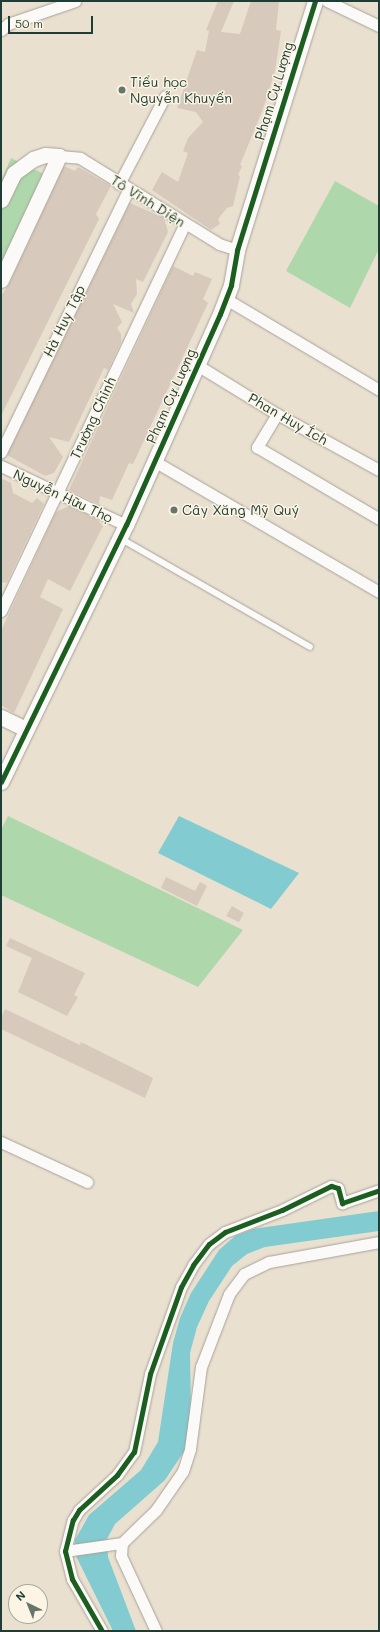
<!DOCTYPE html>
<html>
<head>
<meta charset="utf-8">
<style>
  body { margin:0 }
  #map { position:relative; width:380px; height:1632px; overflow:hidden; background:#eae0d0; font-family:Mali,sans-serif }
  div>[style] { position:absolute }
  .green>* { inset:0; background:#afd7ac }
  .water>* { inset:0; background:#82cbd0 }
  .building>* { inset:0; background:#d7c9bb }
  .roads { filter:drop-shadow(0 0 1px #a5a399) drop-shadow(0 0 1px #a5a399) }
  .lane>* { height:5.5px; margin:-2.75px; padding:0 2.75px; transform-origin:2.75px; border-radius:2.75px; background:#fcfaf8 }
  .street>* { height:11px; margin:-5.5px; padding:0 5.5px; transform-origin:5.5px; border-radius:5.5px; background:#fcfaf8 }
  .secondary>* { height:15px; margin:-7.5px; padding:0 7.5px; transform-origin:7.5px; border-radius:7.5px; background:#fcfaf8 }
  .cycleway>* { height:5px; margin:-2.5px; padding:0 2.5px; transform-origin:2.5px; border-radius:2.5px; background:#1b5e20 }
  .dots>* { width:11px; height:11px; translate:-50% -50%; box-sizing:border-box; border:2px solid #fcf5e5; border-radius:50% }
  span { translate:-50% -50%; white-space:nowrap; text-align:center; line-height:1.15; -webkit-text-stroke:3px #fcf5e5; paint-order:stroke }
  .poi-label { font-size:14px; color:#1f3d34 }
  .left { translate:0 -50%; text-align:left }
  .street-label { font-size:14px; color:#1f3d34 }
  .frame { position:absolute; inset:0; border:2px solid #1f3d34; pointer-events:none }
  .north { position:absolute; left:8px; top:1584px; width:40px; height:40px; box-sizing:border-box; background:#fcf5e5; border:1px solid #a4ab9e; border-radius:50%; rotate:317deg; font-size:11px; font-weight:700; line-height:16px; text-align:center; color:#1f3d34 }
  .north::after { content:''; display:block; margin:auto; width:14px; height:18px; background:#66766b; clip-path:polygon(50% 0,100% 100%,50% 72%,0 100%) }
  .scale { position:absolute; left:8px; top:16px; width:85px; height:18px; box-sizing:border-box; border:2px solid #1f3d34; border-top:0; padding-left:5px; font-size:12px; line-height:14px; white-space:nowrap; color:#1f3d34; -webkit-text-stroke:3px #fcf5e5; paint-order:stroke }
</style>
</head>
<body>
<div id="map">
  <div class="green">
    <div style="clip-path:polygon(11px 158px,44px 174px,1px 266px,1px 181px)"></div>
    <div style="clip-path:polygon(335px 181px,379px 206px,379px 249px,350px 308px,286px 271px)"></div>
    <div style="clip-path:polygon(8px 816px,243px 930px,198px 987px,1px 895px,1px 830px)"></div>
  </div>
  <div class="water">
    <div style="clip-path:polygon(179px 816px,299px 873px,271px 909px,158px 853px)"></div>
    <div style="clip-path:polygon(379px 1211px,379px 1231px,265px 1247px,247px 1254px,232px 1266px,209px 1301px,197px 1327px,190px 1353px,191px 1412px,185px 1450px,165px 1480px,115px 1524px,107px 1539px,108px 1557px,136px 1631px,113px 1631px,76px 1556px,75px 1540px,89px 1515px,141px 1470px,158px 1442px,173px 1343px,180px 1318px,191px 1293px,219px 1250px,235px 1236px,253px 1229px)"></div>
  </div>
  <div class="building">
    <div style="clip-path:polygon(218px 1px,234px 1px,221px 32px,240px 34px,251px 1px,279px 1px,276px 30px,281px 31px,275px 71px,263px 109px,240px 165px,242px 166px,238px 175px,240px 176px,233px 206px,227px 208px,218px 219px,220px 224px,211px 230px,152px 190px,162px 172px,178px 182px,188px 153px,183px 151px,188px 138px,203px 122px,196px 112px,177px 108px,197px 50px,205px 52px,209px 31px,206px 30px)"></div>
    <div style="clip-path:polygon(64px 166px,75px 171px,78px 167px,111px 186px,96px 214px,99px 219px,1px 416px,1px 296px,9px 284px)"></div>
    <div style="clip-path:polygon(130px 203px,164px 218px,168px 232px,143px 282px,136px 279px,137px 294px,131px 304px,134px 313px,113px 304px,122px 322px,117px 328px,121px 334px,121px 342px,108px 370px,104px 368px,69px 442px,49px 437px,63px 457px,54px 473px,45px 476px,7px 455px)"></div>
    <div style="clip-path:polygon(173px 266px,193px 276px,195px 272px,212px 279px,203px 299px,208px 303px,133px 464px,129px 463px,112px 500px,100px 496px,99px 504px,69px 490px)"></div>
    <div style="clip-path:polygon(1px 478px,11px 483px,13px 493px,32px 503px,37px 498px,44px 504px,7px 582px,1px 583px)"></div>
    <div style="clip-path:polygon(69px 506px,96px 519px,103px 526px,70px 591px,48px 579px,40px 597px,63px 609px,14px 713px,1px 705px,1px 631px,56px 512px)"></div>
    <div style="clip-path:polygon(166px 877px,195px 891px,200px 882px,207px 886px,197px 906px,161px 888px)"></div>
    <div style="clip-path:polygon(232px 906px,244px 913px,239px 922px,226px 916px)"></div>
    <div style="clip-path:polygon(10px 938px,85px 973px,74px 995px,78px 997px,67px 1016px,18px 992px,32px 958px,6px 946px)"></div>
    <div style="clip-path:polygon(5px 1009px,80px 1045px,81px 1042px,153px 1078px,145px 1098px,1px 1029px,1px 1018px)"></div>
  </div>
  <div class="roads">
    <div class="lane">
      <div style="left:120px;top:538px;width:219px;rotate:29.8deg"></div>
    </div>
    <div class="street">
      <div style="left:327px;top:1px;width:58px;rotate:25.7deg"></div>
      <div style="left:1px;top:30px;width:9px;rotate:-41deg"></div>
      <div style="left:8px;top:24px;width:71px;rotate:-18.9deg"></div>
      <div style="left:59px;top:156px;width:21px;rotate:5deg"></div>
      <div style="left:80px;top:158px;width:163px;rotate:31.7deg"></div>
      <div style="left:219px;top:244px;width:19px;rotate:18deg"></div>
      <div style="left:119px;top:184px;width:99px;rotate:-62.4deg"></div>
      <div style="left:226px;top:299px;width:178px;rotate:30.7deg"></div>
      <div style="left:197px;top:365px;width:94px;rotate:31.5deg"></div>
      <div style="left:277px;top:414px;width:116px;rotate:28.8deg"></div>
      <div style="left:277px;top:414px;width:39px;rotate:121deg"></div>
      <div style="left:257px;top:447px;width:142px;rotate:30.5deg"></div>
      <div style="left:1px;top:452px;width:291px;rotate:-64.1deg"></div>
      <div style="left:154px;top:461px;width:260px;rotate:30.2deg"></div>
      <div style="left:1px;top:466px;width:138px;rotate:25.3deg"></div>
      <div style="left:1px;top:611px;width:429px;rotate:-64.6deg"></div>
      <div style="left:1px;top:1142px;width:95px;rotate:24.9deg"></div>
      <div style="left:65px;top:1551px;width:58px;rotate:-8deg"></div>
      <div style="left:102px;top:1631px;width:60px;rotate:-120deg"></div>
      <div style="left:72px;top:1579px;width:29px;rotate:-104deg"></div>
      <div style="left:65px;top:1551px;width:32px;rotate:-76deg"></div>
      <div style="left:73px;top:1520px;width:12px;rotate:-59deg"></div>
      <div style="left:79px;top:1510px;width:52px;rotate:-42.6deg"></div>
      <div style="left:117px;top:1475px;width:29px;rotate:-54deg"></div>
      <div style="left:134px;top:1452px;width:80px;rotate:-78.4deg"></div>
      <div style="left:150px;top:1374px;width:92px;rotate:-70.4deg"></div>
      <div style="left:181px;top:1287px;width:25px;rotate:-61deg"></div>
      <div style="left:193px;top:1265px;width:26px;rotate:-53deg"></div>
      <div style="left:209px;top:1244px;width:20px;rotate:-37deg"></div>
      <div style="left:225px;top:1232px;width:61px;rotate:-21.1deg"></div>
      <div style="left:282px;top:1210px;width:55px;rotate:-26.1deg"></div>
      <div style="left:331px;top:1186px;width:7px;rotate:16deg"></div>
      <div style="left:338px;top:1188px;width:16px;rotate:75deg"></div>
      <div style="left:342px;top:1203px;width:39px;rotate:-19deg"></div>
      <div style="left:156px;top:1631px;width:83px;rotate:-115deg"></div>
      <div style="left:121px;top:1556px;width:13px;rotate:-86deg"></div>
      <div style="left:122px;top:1543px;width:47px;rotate:-44.1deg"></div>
      <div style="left:156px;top:1510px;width:47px;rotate:-55.3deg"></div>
      <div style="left:183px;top:1471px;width:23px;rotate:-72deg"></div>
      <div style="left:190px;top:1449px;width:83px;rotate:-82.4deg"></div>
      <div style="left:201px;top:1367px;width:78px;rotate:-69deg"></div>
      <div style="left:229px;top:1294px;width:25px;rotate:-53deg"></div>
      <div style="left:244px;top:1274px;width:28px;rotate:-26deg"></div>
      <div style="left:269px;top:1262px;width:112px;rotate:-10.3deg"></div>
    </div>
    <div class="secondary">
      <div style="left:1px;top:200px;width:30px;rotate:-64deg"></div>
      <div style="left:14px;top:173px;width:24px;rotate:-36deg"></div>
      <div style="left:33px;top:159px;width:13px;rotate:-18deg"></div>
      <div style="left:45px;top:155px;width:14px;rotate:4deg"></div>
      <div style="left:59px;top:156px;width:137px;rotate:115.1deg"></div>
      <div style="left:1px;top:717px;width:28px;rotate:26deg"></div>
      <div style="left:1px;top:782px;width:286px;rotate:-64.1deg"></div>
      <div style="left:126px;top:525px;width:231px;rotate:-66deg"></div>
      <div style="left:220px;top:314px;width:31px;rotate:-69deg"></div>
      <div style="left:231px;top:285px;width:36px;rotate:-80deg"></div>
      <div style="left:237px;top:250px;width:261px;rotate:-72.6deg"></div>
    </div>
  </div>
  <div class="cycleway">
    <div style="left:1px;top:782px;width:286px;rotate:-64.1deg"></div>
    <div style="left:126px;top:525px;width:231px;rotate:-66deg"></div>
    <div style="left:220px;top:314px;width:31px;rotate:-69deg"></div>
    <div style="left:231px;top:285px;width:36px;rotate:-80deg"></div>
    <div style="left:237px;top:250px;width:261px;rotate:-72.6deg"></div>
    <div style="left:102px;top:1631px;width:60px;rotate:-120deg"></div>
    <div style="left:72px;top:1579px;width:29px;rotate:-104deg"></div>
    <div style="left:65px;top:1551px;width:32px;rotate:-76deg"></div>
    <div style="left:73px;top:1520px;width:12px;rotate:-59deg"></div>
    <div style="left:79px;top:1510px;width:52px;rotate:-42.6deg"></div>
    <div style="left:117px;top:1475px;width:29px;rotate:-54deg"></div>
    <div style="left:134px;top:1452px;width:80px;rotate:-78.4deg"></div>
    <div style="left:150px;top:1374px;width:92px;rotate:-70.4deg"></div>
    <div style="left:181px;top:1287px;width:25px;rotate:-61deg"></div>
    <div style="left:193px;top:1265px;width:26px;rotate:-53deg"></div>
    <div style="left:209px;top:1244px;width:20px;rotate:-37deg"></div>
    <div style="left:225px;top:1232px;width:61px;rotate:-21.1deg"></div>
    <div style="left:282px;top:1210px;width:55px;rotate:-26.1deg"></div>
    <div style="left:331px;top:1186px;width:7px;rotate:16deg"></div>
    <div style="left:338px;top:1188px;width:16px;rotate:75deg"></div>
    <div style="left:342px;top:1203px;width:39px;rotate:-19deg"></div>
  </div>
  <div class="dots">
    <div style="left:122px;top:90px;background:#66766b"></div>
    <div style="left:174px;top:510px;background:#66766b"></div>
  </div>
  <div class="poi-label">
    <span class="left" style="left:130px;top:90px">Tiểu học<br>Nguyễn Khuyến</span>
    <span class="left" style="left:182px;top:510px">Cây Xăng Mỹ Quý</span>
  </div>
  <div class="street-label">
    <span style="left:274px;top:91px;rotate:-73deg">Phạm Cự Lượng</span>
    <span style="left:148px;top:201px;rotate:32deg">Tô Vĩnh Diện</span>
    <span style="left:64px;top:321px;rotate:-64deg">Hà Huy Tập</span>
    <span style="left:171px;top:396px;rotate:-66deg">Phạm Cự Lượng</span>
    <span style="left:93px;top:418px;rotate:-65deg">Trường Chinh</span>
    <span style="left:288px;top:419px;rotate:30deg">Phan Huy Ích</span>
    <span style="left:63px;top:496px;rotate:25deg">Nguyễn Hữu Thọ</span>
  </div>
  <div class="frame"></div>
  <div class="north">N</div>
  <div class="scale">50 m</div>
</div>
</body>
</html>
